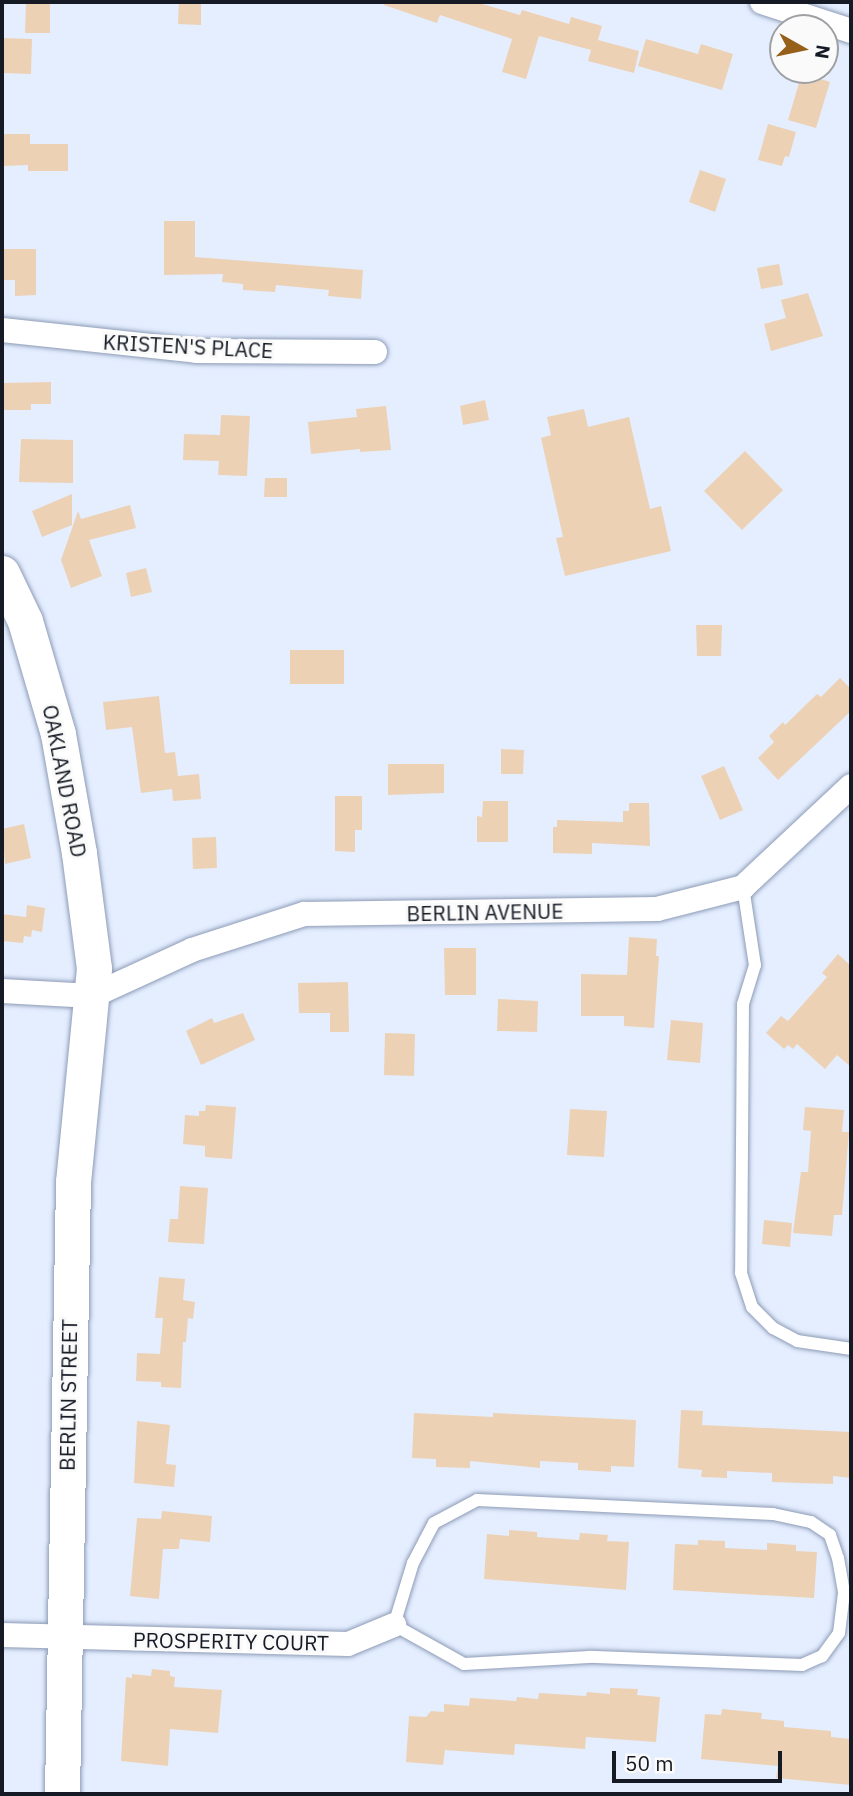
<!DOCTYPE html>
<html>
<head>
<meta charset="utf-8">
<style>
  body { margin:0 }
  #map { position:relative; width:853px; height:1796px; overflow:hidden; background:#e4eeff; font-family:"IBM Plex Sans",sans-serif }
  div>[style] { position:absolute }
  .building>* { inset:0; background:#edd1b5 }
  .roads { filter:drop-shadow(0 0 2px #8d9bb6) drop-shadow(0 0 2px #8d9bb6) }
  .service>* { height:12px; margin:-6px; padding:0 6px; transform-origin:6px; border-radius:6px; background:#fff }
  .minor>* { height:24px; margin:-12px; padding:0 12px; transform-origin:12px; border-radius:12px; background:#fff }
  .secondary>* { height:35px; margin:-17.5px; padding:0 17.5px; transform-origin:17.5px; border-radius:17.5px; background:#fff }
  span { translate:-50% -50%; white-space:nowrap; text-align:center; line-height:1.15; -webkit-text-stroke:6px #fafafa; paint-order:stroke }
  .street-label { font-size:21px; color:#151a24 }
  .frame { position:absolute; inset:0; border:4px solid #151a24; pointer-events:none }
  .north { position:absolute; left:769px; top:14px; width:70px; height:70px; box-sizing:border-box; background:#fafafa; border:2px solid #9ea0a4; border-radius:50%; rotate:99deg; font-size:19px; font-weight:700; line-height:28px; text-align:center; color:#151a24 }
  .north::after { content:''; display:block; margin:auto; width:24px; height:32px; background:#97601a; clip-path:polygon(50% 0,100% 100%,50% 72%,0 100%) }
  .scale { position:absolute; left:612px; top:1751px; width:170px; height:32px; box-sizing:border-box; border:4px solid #151a24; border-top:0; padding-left:9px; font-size:21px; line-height:24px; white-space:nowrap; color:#151a24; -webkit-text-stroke:5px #fafafa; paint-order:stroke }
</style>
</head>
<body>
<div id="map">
  <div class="building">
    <div style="clip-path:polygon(179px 2px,201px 2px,201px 25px,178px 24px)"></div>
    <div style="clip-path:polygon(384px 2px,475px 2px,520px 15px,522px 10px,569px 24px,571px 17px,602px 26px,598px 40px,639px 51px,634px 73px,588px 61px,591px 50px,539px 36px,526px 79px,502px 72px,512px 39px,440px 15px,437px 23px,384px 5px)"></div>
    <div style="clip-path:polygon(26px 3px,50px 4px,50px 33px,25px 33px)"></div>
    <div style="clip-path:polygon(2px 38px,32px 39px,31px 74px,2px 73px)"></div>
    <div style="clip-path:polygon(646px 39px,698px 54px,701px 44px,733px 54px,722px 90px,638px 66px)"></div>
    <div style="clip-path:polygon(802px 73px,830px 82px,816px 128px,788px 120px)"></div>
    <div style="clip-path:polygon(768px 124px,796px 132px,789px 157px,785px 156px,782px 166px,758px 160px)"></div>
    <div style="clip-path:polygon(2px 134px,30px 134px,30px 144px,68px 144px,68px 171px,28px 171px,28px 165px,2px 166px)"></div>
    <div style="clip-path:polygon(700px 170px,726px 179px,715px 212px,689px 202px)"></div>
    <div style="clip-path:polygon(164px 221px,195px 221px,195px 257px,363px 270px,361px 299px,328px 296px,329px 290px,276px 285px,275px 292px,243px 290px,243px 284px,222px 282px,223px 274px,164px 275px)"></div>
    <div style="clip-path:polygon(2px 249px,36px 249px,36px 295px,15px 296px,15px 280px,2px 280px)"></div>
    <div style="clip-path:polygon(779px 264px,783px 285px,761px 289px,757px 268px)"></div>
    <div style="clip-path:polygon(808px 293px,823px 336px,771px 351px,764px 324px,786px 318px,781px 300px)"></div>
    <div style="clip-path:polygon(51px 382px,51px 404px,31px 404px,31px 410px,2px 410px,2px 383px)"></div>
    <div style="clip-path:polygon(485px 400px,489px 420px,463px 425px,460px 406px)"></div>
    <div style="clip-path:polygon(386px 406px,391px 450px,360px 452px,360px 449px,311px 454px,308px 422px,357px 417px,356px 409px)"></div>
    <div style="clip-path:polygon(584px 409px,588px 427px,629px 417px,650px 509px,661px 506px,671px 551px,565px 576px,556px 538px,563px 537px,541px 438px,551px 435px,547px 417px)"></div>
    <div style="clip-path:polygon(221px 415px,250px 416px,247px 476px,218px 475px,219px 461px,183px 460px,184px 434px,220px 435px)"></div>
    <div style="clip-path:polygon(21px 439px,73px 440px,73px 483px,19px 482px)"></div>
    <div style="clip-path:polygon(745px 451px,783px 490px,742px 530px,704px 491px)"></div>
    <div style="clip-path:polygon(265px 478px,287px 478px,287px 497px,264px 497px)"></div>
    <div style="clip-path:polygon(72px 494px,72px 525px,42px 537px,32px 511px)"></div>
    <div style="clip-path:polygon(130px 505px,136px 528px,89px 540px,102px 576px,71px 588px,61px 560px,78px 511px,81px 519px)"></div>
    <div style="clip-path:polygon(146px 568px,152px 592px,131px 597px,126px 573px)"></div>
    <div style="clip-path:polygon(696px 625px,722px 625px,721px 656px,697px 656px)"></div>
    <div style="clip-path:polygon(290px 650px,344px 650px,344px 684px,290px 684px)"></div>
    <div style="clip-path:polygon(840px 678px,851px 689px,851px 711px,778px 780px,758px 758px,774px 742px,769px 736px,783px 722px,785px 725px,817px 694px,821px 697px)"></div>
    <div style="clip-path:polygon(159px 696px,165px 753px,175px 752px,178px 776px,199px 774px,201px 799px,173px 801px,172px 789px,141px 793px,132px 727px,106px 730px,103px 702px)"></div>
    <div style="clip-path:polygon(501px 749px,524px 750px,523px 774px,501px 774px)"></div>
    <div style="clip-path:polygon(388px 764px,444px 764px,444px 793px,388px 795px)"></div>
    <div style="clip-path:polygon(724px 766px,743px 810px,720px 820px,701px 776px)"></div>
    <div style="clip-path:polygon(335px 796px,362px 796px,362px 830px,355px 830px,355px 852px,335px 851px)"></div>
    <div style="clip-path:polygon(483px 801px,508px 801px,508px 842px,477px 842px,477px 816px,482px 817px)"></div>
    <div style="clip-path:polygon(629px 803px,649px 803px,650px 846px,592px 843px,592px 854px,553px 853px,553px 827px,557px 827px,557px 820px,623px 822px,623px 811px,629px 811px)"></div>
    <div style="clip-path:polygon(24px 824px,31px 858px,5px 864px,2px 829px)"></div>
    <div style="clip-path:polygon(216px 837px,217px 868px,193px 869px,192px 838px)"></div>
    <div style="clip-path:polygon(27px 905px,45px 908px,42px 932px,32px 930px,31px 937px,24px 936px,23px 943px,2px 941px,2px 914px,26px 917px)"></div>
    <div style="clip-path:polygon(629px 937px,657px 939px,656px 956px,659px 956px,654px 1028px,624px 1026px,624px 1016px,581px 1016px,581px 974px,627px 975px)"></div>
    <div style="clip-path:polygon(444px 948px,476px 948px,476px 995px,445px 995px)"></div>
    <div style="clip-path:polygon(838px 954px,851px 966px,851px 1067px,837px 1055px,825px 1069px,797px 1044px,793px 1049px,788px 1045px,784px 1049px,766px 1033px,781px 1016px,788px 1021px,827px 977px,822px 973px)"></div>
    <div style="clip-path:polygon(348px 982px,349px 1032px,330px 1032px,330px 1013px,299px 1013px,298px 983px)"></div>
    <div style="clip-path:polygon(498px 999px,538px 1001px,537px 1032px,497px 1031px)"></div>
    <div style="clip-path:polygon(243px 1013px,255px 1040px,201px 1065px,186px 1031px,212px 1018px,214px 1023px)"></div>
    <div style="clip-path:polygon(671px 1020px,703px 1023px,700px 1063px,667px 1060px)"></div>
    <div style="clip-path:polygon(385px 1033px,415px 1034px,414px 1076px,384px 1075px)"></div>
    <div style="clip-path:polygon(206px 1105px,236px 1107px,232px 1159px,205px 1157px,205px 1146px,183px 1144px,185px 1115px,199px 1116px,199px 1111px,205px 1111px)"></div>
    <div style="clip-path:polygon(805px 1107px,844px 1110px,842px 1132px,849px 1132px,842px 1215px,834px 1215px,832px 1236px,793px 1233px,801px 1172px,808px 1172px,811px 1131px,803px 1130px)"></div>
    <div style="clip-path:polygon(570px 1109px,607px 1111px,604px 1157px,567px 1155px)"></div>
    <div style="clip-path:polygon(180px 1186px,208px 1188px,204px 1244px,168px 1242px,170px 1219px,178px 1219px)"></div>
    <div style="clip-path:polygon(764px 1220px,792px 1223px,790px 1247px,762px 1244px)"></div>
    <div style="clip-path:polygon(159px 1277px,185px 1279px,183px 1300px,195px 1302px,193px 1319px,188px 1318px,186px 1342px,183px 1342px,181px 1388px,161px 1387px,161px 1382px,136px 1381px,137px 1353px,160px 1354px,163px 1318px,155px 1318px)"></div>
    <div style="clip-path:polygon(681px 1410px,703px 1411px,702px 1425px,851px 1432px,851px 1478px,833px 1476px,833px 1484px,800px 1483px,772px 1482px,772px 1473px,727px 1471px,727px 1478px,701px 1477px,702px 1470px,678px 1468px)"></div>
    <div style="clip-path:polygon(414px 1413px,493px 1417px,493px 1413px,636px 1420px,634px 1467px,611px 1466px,611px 1472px,578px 1470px,578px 1463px,540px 1461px,540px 1468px,470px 1461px,470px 1468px,436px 1467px,436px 1459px,412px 1458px)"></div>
    <div style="clip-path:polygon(137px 1421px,170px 1425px,166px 1464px,176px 1465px,174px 1487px,134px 1483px)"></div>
    <div style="clip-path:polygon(162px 1511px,212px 1516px,210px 1542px,180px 1539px,179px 1549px,163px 1549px,159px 1599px,130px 1596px,137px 1518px,161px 1519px)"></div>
    <div style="clip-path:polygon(509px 1530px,537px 1532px,537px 1537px,579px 1540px,580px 1533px,608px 1535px,607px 1541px,629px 1542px,626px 1590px,484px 1579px,487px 1534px,509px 1536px)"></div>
    <div style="clip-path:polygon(698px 1540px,725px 1541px,725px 1548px,767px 1550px,767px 1543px,796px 1545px,796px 1551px,817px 1552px,814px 1598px,673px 1590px,675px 1544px,698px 1545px)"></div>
    <div style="clip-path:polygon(152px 1669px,170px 1671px,170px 1676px,175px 1677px,174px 1687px,222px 1690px,218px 1733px,170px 1729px,168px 1766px,121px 1761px,126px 1677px,132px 1678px,132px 1674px,151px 1676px)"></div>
    <div style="clip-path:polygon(610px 1688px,638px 1689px,637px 1695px,660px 1697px,656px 1742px,586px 1737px,585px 1749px,515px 1744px,514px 1755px,445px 1750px,443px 1765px,406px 1762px,409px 1716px,426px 1717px,431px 1711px,444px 1712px,444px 1704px,469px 1706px,470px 1698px,516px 1701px,517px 1697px,538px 1699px,539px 1693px,586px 1696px,587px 1692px,610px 1694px)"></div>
    <div style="clip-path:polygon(722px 1709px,762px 1713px,761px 1719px,784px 1721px,784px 1727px,831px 1731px,831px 1737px,851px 1739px,851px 1785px,776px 1778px,778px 1766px,701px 1759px,705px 1714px,721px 1715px)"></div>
  </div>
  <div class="roads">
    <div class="service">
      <div style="left:743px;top:887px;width:79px;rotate:81.3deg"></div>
      <div style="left:755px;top:965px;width:41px;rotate:107.1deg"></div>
      <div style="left:743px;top:1004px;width:269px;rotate:90.4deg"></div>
      <div style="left:741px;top:1273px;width:36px;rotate:72deg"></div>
      <div style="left:752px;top:1307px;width:30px;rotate:45deg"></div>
      <div style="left:773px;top:1328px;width:27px;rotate:28deg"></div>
      <div style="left:797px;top:1341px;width:55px;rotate:8.4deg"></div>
      <div style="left:477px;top:1500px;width:296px;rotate:2.7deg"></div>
      <div style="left:773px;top:1514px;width:39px;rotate:12deg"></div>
      <div style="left:811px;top:1522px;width:23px;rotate:34deg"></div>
      <div style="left:830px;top:1535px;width:24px;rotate:71deg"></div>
      <div style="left:838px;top:1558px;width:36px;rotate:80deg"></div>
      <div style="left:844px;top:1593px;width:40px;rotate:97.1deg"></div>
      <div style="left:839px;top:1633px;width:29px;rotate:126deg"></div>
      <div style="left:822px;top:1656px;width:22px;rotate:156deg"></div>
      <div style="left:802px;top:1665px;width:213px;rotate:-177.8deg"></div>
      <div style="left:589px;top:1657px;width:125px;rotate:176.8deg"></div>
      <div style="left:464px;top:1664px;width:80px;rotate:-150.9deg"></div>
      <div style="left:394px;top:1625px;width:65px;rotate:-73deg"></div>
      <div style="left:413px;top:1563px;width:45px;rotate:-62.3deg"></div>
      <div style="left:434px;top:1523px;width:49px;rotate:-28.1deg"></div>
    </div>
    <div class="minor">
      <div style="left:762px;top:2px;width:94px;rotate:18deg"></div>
      <div style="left:2px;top:330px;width:196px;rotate:6.1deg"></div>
      <div style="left:197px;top:351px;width:178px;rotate:0.3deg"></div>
      <div style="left:2px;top:991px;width:90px;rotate:3.2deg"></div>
      <div style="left:92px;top:996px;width:110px;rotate:-24.7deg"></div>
      <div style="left:192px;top:950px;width:118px;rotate:-17.8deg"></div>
      <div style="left:304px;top:914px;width:353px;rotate:-0.8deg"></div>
      <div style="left:657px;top:909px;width:89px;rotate:-14.3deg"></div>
      <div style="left:743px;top:887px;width:148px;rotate:-43.1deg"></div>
      <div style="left:2px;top:1635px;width:346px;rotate:1.5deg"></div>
      <div style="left:348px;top:1644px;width:50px;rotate:-22.4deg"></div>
    </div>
    <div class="secondary">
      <div style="left:2px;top:573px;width:53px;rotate:64.4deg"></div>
      <div style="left:25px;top:621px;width:118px;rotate:73.7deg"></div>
      <div style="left:58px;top:734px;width:121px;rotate:80deg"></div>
      <div style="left:79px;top:853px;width:116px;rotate:82.6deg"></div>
      <div style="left:94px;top:968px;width:215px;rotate:95.6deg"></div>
      <div style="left:73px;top:1182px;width:612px;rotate:91.03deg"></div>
    </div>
  </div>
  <div class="street-label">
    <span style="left:188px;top:346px;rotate:3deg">KRISTEN'S PLACE</span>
    <span style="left:65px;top:781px;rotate:79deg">OAKLAND ROAD</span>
    <span style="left:485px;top:912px;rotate:-1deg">BERLIN AVENUE</span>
    <span style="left:68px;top:1395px;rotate:-89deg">BERLIN STREET</span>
    <span style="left:231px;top:1641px;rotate:1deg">PROSPERITY COURT</span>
  </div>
  <div class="frame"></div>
  <div class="north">N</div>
  <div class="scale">50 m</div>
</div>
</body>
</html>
